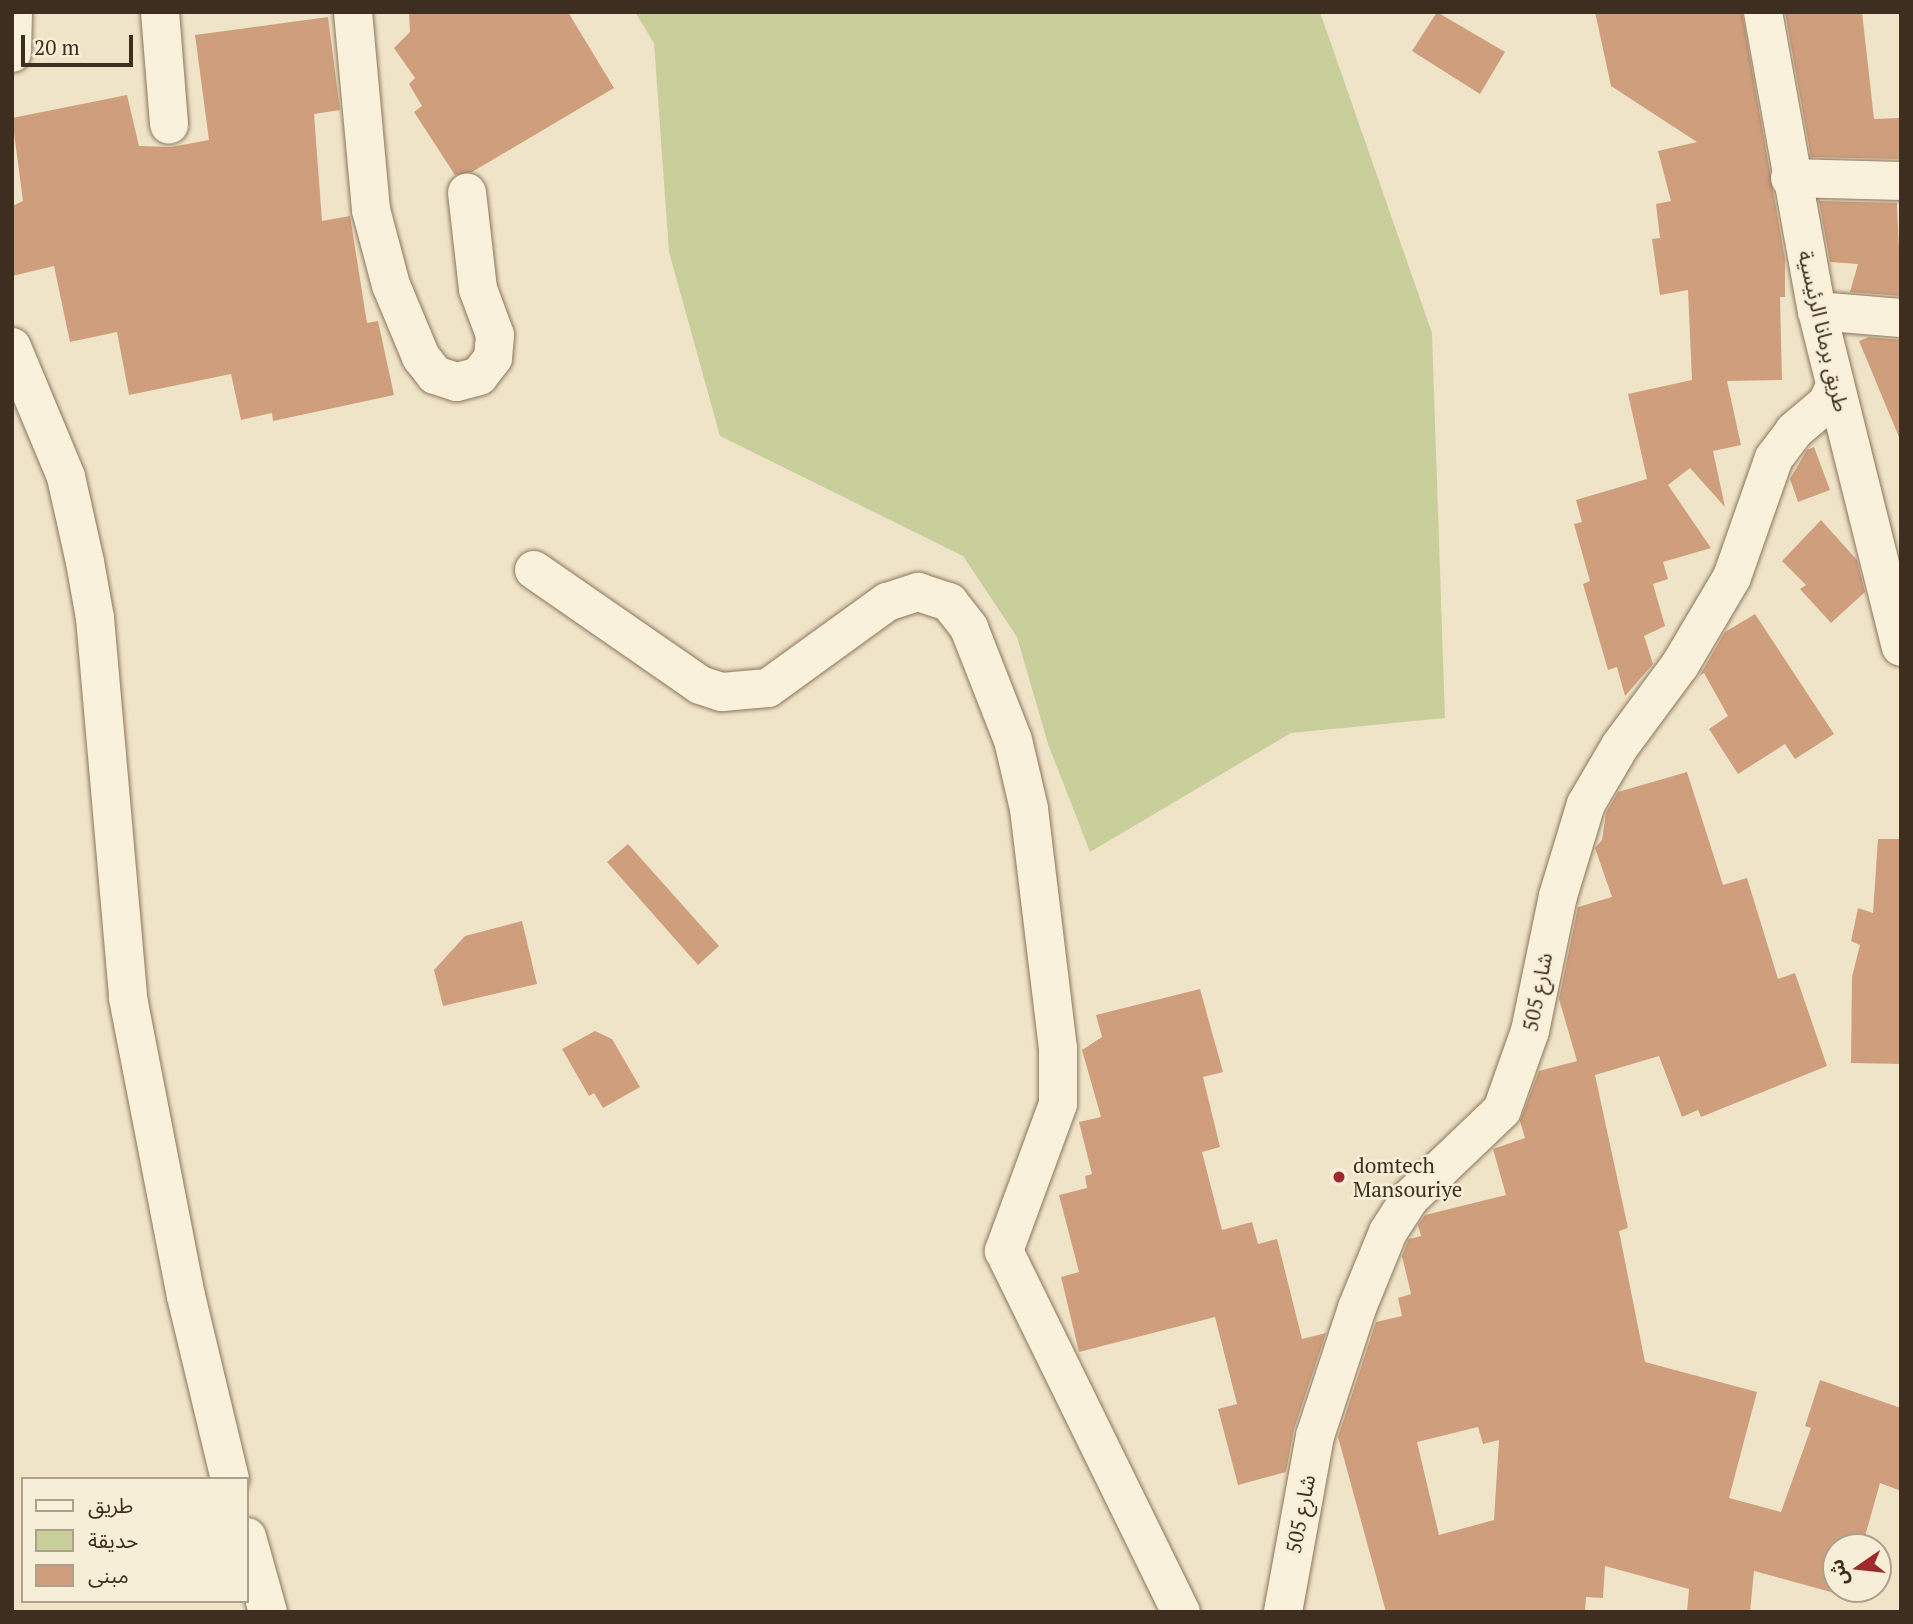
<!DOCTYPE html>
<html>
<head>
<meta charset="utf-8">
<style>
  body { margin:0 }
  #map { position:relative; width:1913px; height:1624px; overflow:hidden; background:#f0e4c8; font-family:"PT Serif","Noto Sans Arabic",serif }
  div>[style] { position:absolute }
  .green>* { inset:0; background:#c9cf9b }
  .building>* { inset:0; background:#cf9f7d }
  .roads { filter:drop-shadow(0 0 2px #8d765c) drop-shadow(0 0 2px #8d765c) }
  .minor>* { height:38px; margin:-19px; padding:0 19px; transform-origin:19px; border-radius:19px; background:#faf1dc }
  .dots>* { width:19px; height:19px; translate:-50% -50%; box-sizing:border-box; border:4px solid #f7eed8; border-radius:50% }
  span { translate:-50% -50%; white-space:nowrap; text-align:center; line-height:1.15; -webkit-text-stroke:5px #f7eed8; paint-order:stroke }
  .street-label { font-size:21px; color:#3d2e20 }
  .poi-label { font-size:21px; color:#3d2e20 }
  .left { translate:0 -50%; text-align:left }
  .frame { position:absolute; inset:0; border:14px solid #3d2e20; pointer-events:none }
  .legend { position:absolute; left:21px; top:1477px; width:228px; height:126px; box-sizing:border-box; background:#f7eed8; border:2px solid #ada18e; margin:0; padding:9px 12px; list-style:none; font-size:21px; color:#3d2e20 }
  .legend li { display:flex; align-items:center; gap:14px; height:35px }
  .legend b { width:35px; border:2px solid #ada18e }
  .north { position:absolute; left:1822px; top:1533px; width:70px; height:70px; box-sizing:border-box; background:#f7eed8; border:2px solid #ada18e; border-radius:50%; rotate:256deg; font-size:19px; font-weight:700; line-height:28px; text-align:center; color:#3d2e20 }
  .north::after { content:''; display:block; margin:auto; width:24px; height:32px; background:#9e2a2b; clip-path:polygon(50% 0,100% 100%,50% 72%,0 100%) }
  .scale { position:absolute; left:21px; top:35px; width:112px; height:32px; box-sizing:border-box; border:4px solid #3d2e20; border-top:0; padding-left:9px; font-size:21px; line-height:24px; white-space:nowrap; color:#3d2e20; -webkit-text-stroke:5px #f7eed8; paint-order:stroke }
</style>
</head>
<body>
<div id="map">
  <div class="green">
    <div style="clip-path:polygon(635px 12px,1320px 12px,1432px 333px,1445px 718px,1291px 733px,1090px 852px,1048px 744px,1017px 637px,963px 556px,720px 436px,669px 252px,654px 43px)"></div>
  </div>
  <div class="building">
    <div style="clip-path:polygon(409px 12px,568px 12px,614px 88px,472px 172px,455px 175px,414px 112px,422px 106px,409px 84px,415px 78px,394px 48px,410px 32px)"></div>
    <div style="clip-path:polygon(1437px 12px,1505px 52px,1480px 94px,1412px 51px)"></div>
    <div style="clip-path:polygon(1595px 12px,1742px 12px,1785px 259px,1785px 297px,1780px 297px,1782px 380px,1727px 381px,1741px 445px,1713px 451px,1725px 507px,1690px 468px,1668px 485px,1711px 548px,1663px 562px,1668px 579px,1653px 584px,1665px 626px,1644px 636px,1653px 664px,1625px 696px,1617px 667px,1608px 670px,1583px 584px,1590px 581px,1574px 524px,1582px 522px,1576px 500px,1647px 479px,1628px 394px,1692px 380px,1688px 290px,1660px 295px,1652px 239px,1660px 238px,1656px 204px,1671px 201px,1658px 151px,1697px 142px,1611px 86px)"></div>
    <div style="clip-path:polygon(1785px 12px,1862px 12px,1874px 119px,1901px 118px,1901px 159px,1811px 157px)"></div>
    <div style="clip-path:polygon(328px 17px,340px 110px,314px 114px,322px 221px,350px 216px,367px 323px,378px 321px,394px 395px,273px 421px,272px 413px,241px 420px,231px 374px,129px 395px,117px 332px,70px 342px,54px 266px,12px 276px,12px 206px,23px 201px,12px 118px,127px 95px,139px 146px,171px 147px,209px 140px,195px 35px)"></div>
    <div style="clip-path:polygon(1819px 201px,1897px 203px,1901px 296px,1850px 292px,1858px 264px,1830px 262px)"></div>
    <div style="clip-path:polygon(1869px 337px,1901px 340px,1901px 442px,1859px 341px)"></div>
    <div style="clip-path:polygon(1814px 447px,1830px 490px,1798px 502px,1790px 479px,1807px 450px)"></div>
    <div style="clip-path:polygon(1821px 520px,1857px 560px,1865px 592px,1831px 623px,1800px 589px,1806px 585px,1782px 561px)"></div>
    <div style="clip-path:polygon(1755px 614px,1834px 734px,1795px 759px,1785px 744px,1738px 774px,1709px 729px,1728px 716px,1704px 673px,1700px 675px,1725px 632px)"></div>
    <div style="clip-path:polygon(evenodd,1687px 772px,1723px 885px,1747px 878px,1778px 979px,1795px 973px,1827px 1066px,1701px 1117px,1698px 1110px,1682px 1117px,1659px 1056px,1595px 1075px,1628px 1228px,1619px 1231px,1645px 1362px,1757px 1392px,1729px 1498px,1781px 1512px,1811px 1428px,1805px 1426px,1820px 1380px,1901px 1408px,1901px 1491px,1880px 1483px,1862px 1547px,1836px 1547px,1836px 1589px,1851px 1589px,1849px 1597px,1754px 1571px,1750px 1612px,1687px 1612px,1689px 1589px,1605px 1566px,1603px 1598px,1586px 1597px,1585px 1612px,1386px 1612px,1338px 1437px,1376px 1322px,1402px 1316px,1398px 1298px,1411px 1294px,1402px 1256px,1409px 1239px,1421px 1236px,1418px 1225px,1425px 1215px,1506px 1195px,1493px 1149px,1525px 1138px,1520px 1121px,1539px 1071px,1577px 1061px,1559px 999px,1578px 907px,1612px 897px,1595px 848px,1602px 840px,1606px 813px,1618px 792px,1687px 772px,1478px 1427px,1483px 1444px,1499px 1440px,1494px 1520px,1439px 1535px,1417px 1442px,1478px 1427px)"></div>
    <div style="clip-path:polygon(1878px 839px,1901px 839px,1901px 1064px,1851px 1063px,1852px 977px,1860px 945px,1851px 941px,1858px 908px,1873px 913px)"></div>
    <div style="clip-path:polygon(628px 844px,719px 946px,698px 965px,607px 862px)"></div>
    <div style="clip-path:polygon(522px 921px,537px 984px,443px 1006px,434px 970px,465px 936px)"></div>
    <div style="clip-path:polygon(1200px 989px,1223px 1072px,1203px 1077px,1220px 1147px,1202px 1152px,1222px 1230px,1252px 1222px,1258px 1244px,1277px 1239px,1302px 1339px,1326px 1333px,1294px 1429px,1286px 1472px,1238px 1485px,1218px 1409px,1237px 1404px,1215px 1317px,1079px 1352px,1061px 1277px,1079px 1272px,1059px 1195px,1087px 1188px,1085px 1176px,1092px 1174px,1079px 1122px,1101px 1117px,1082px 1050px,1102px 1037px,1096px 1015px)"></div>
    <div style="clip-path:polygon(595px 1031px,612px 1039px,640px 1087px,603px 1108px,594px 1093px,589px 1096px,562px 1049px)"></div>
  </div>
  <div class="roads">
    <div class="minor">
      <div style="left:160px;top:12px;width:113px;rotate:85.4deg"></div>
      <div style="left:353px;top:12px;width:199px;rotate:84.8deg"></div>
      <div style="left:371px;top:210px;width:78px;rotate:75.1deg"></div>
      <div style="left:391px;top:285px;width:78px;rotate:67.4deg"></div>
      <div style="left:421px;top:357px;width:23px;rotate:52deg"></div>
      <div style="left:435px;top:375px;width:23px;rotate:18deg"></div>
      <div style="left:457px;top:382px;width:23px;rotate:-15deg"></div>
      <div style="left:479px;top:376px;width:23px;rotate:-52deg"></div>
      <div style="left:493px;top:358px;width:23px;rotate:-85deg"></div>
      <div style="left:495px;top:335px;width:49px;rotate:-110.3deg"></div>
      <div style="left:478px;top:289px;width:97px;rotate:-96.5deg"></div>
      <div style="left:1763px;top:12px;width:304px;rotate:79.8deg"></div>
      <div style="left:1817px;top:311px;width:346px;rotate:76deg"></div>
      <div style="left:12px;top:53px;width:41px;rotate:-88.6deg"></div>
      <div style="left:1790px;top:178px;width:111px;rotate:1.5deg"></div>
      <div style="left:1817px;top:311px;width:84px;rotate:4.8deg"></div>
      <div style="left:12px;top:347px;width:141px;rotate:67.4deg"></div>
      <div style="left:66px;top:477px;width:87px;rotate:77.4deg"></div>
      <div style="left:85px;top:562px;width:57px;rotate:79.9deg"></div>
      <div style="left:95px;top:618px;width:381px;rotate:85deg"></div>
      <div style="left:128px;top:998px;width:304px;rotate:79deg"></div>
      <div style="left:186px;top:1296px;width:188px;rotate:76.5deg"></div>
      <div style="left:534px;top:570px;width:202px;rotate:34.7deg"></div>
      <div style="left:700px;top:685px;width:23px;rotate:18deg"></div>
      <div style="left:722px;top:692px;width:46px;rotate:-5deg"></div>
      <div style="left:768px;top:688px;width:147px;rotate:-35.9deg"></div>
      <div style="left:887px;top:602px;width:33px;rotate:-18deg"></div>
      <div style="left:918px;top:592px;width:33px;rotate:18deg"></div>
      <div style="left:949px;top:602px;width:33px;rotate:52deg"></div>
      <div style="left:969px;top:628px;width:120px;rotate:68.6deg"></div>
      <div style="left:1013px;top:740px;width:71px;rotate:76.9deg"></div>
      <div style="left:1029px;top:809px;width:241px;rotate:83.1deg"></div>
      <div style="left:1058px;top:1048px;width:56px;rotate:90deg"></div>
      <div style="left:1058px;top:1104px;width:157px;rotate:110.2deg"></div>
      <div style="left:1004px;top:1251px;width:402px;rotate:63.9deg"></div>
      <div style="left:247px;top:1537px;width:78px;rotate:74.4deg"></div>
      <div style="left:1283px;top:1612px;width:179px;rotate:-79.7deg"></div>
      <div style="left:1315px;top:1436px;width:135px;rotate:-71.8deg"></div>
      <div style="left:1357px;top:1308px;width:82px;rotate:-67.8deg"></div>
      <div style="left:1388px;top:1232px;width:40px;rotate:-57.1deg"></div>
      <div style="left:1410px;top:1198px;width:127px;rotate:-43.7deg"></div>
      <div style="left:1502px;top:1110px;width:84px;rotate:-70.5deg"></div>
      <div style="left:1530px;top:1031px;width:138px;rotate:-78.3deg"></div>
      <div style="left:1558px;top:896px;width:96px;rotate:-73.1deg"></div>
      <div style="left:1586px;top:804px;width:67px;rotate:-59.6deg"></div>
      <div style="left:1620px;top:746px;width:101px;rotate:-53.5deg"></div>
      <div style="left:1680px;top:665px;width:102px;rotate:-59.4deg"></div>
      <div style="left:1732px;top:577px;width:126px;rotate:-70.6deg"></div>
      <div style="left:1774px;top:458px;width:34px;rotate:-53deg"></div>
      <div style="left:1794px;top:431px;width:43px;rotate:-40.3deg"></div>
      <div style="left:1827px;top:403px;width:19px;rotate:-65deg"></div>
    </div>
  </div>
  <div class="dots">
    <div style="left:1339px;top:1177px;background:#9e2a2b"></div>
  </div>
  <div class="street-label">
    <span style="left:1824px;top:331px;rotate:77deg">طريق برمانا الرئيسية</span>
    <span style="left:1537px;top:992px;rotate:-79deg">شارع 505</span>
    <span style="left:1300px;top:1514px;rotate:-79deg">شارع 505</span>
  </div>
  <div class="poi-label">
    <span class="left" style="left:1353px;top:1177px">domtech<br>Mansouriye</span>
  </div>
  <div class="frame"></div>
  <ul class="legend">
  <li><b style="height:9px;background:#faf1dc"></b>طريق</li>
  <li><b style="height:19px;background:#c9cf9b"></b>حديقة</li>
  <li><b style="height:19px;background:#cf9f7d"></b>مبنى</li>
  </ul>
  <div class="north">ش</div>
  <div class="scale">20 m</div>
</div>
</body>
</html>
